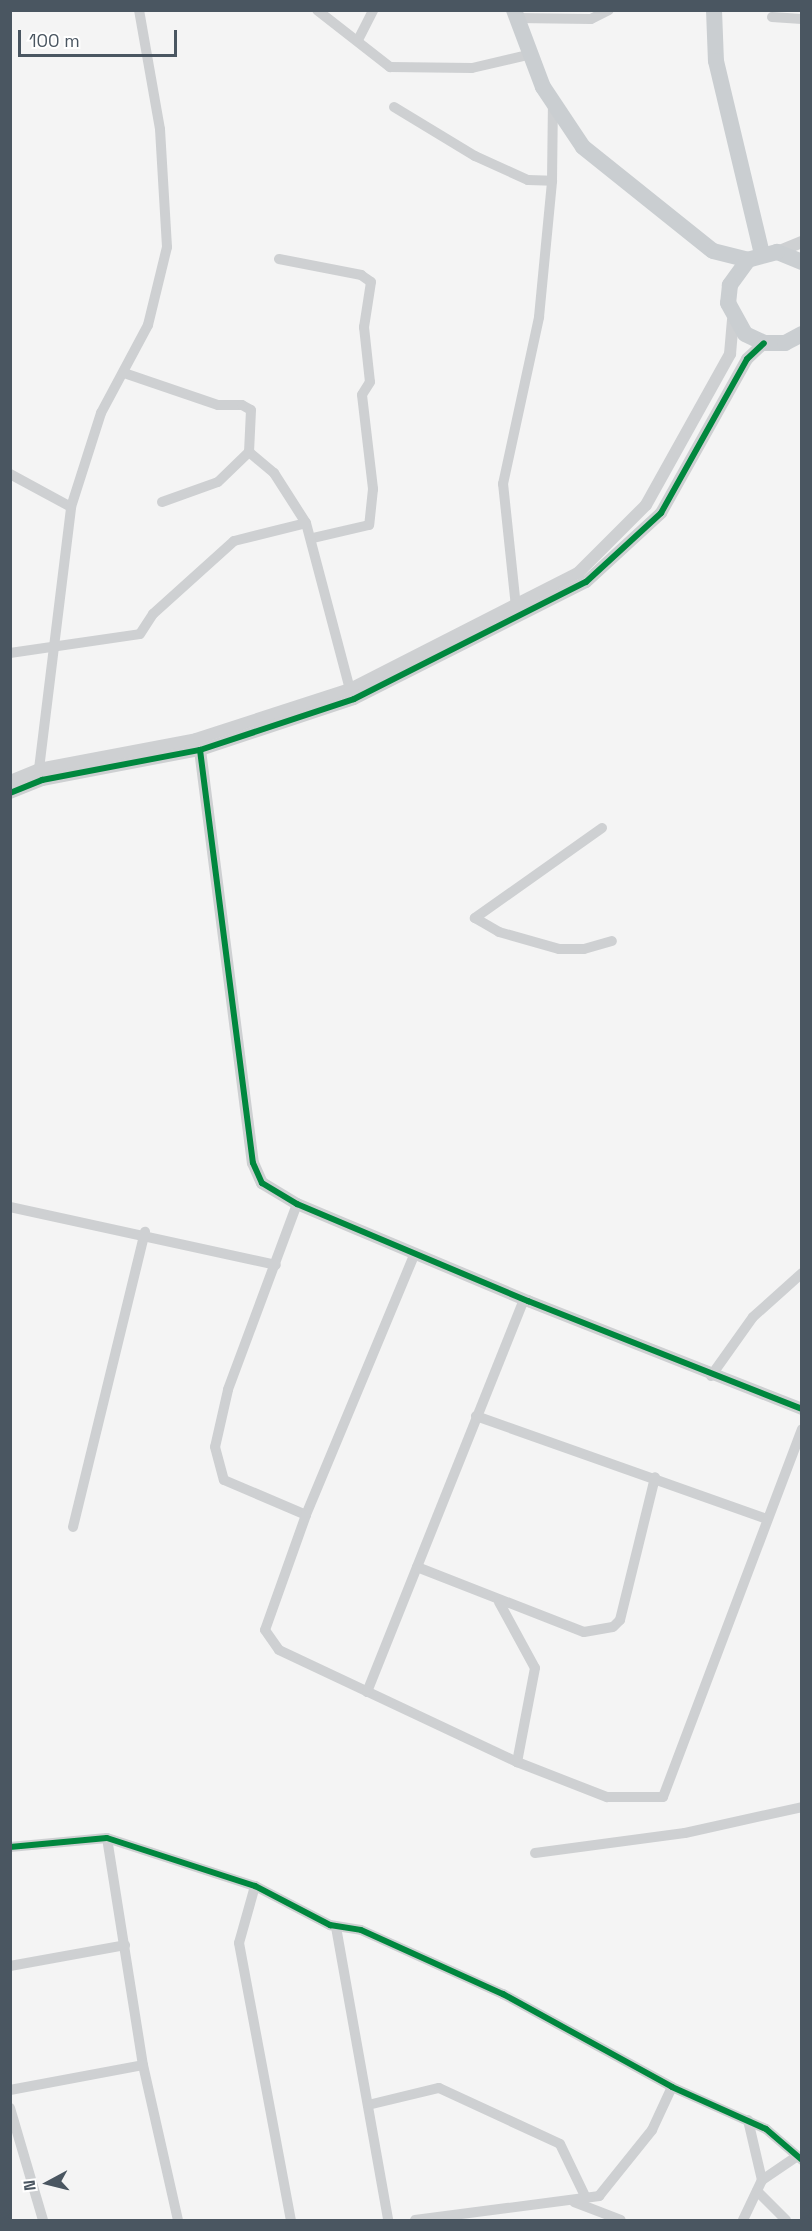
<!DOCTYPE html>
<html>
<head>
<meta charset="utf-8">
<style>
  body { margin:0 }
  #map { position:relative; width:812px; height:2231px; overflow:hidden; background:#f4f4f4; font-family:"Space Grotesk",sans-serif }
  div>[style] { position:absolute }
  .minor>* { height:10px; margin:-5px; padding:0 5px; transform-origin:5px; border-radius:5px; background:#ced0d2 }
  .tertiary>* { height:12px; margin:-6px; padding:0 6px; transform-origin:6px; border-radius:6px; background:#ced0d2 }
  .primary>* { height:16px; margin:-8px; padding:0 8px; transform-origin:8px; border-radius:8px; background:#caced1 }
  .cycleway>* { height:6px; margin:-3px; padding:0 3px; transform-origin:3px; border-radius:3px; background:#00873e }
  span { translate:-50% -50%; white-space:nowrap; text-align:center; line-height:1.15; -webkit-text-stroke:6px #fff; paint-order:stroke }
  .frame { position:absolute; inset:0; border:12px solid #4a5661; pointer-events:none }
  .north { position:absolute; left:18px; top:2153px; width:60px; height:60px; -webkit-text-stroke:4px #fff; paint-order:stroke; rotate:263deg; font-size:16px; font-weight:700; line-height:24px; text-align:center; color:#4a5661 }
  .north::after { content:''; display:block; margin:auto; width:21px; height:27px; background:#4a5661; clip-path:polygon(50% 0,100% 100%,50% 72%,0 100%) }
  .scale { position:absolute; left:18px; top:30px; width:159px; height:27px; box-sizing:border-box; border:3px solid #4a5661; border-top:0; padding-left:8px; font-size:18px; line-height:21px; white-space:nowrap; color:#4a5661; -webkit-text-stroke:4px #fff; paint-order:stroke }
</style>
</head>
<body>
<div id="map">
  <div class="minor">
    <div style="left:317px;top:10px;width:93px;rotate:38deg"></div>
    <div style="left:390px;top:67px;width:82px;rotate:0.7deg"></div>
    <div style="left:472px;top:68px;width:62px;rotate:-13.1deg"></div>
    <div style="left:772px;top:17px;width:30px;rotate:4deg"></div>
    <div style="left:517px;top:18px;width:74px;rotate:0.8deg"></div>
    <div style="left:591px;top:19px;width:20px;rotate:-27deg"></div>
    <div style="left:358px;top:40px;width:34px;rotate:-63deg"></div>
    <div style="left:394px;top:107px;width:95px;rotate:31.2deg"></div>
    <div style="left:475px;top:156px;width:58px;rotate:24.4deg"></div>
    <div style="left:528px;top:180px;width:24px;rotate:2deg"></div>
    <div style="left:279px;top:259px;width:84px;rotate:11deg"></div>
    <div style="left:361px;top:275px;width:12px;rotate:35deg"></div>
    <div style="left:371px;top:282px;width:46px;rotate:98.8deg"></div>
    <div style="left:364px;top:327px;width:55px;rotate:83.8deg"></div>
    <div style="left:370px;top:382px;width:15px;rotate:122deg"></div>
    <div style="left:362px;top:395px;width:95px;rotate:83.3deg"></div>
    <div style="left:373px;top:489px;width:36px;rotate:96deg"></div>
    <div style="left:369px;top:525px;width:57px;rotate:166.9deg"></div>
    <div style="left:127px;top:374px;width:96px;rotate:18.8deg"></div>
    <div style="left:218px;top:405px;width:24px"></div>
    <div style="left:242px;top:405px;width:10px;rotate:29deg"></div>
    <div style="left:251px;top:410px;width:42px;rotate:92.7deg"></div>
    <div style="left:249px;top:452px;width:33px;rotate:40deg"></div>
    <div style="left:274px;top:473px;width:59px;rotate:57.4deg"></div>
    <div style="left:306px;top:523px;width:172px;rotate:75.2deg"></div>
    <div style="left:10px;top:474px;width:69px;rotate:28.4deg"></div>
    <div style="left:162px;top:502px;width:59px;rotate:-19.7deg"></div>
    <div style="left:218px;top:482px;width:43px;rotate:-44.1deg"></div>
    <div style="left:516px;top:607px;width:124px;rotate:-96deg"></div>
    <div style="left:503px;top:484px;width:171px;rotate:-77.8deg"></div>
    <div style="left:539px;top:317px;width:137px;rotate:-84.5deg"></div>
    <div style="left:552px;top:181px;width:80px;rotate:-89.3deg"></div>
    <div style="left:10px;top:653px;width:131px;rotate:-8.3deg"></div>
    <div style="left:140px;top:634px;width:24px;rotate:-57deg"></div>
    <div style="left:153px;top:614px;width:109px;rotate:-42deg"></div>
    <div style="left:234px;top:541px;width:74px;rotate:-14deg"></div>
    <div style="left:39px;top:769px;width:264px;rotate:-83deg"></div>
    <div style="left:71px;top:507px;width:99px;rotate:-72.3deg"></div>
    <div style="left:101px;top:413px;width:100px;rotate:-61.9deg"></div>
    <div style="left:148px;top:325px;width:80px;rotate:-76.3deg"></div>
    <div style="left:167px;top:247px;width:118px;rotate:-93.4deg"></div>
    <div style="left:160px;top:129px;width:121px;rotate:-100deg"></div>
    <div style="left:602px;top:828px;width:156px;rotate:144.7deg"></div>
    <div style="left:475px;top:918px;width:28px;rotate:30deg"></div>
    <div style="left:499px;top:932px;width:62px;rotate:15.8deg"></div>
    <div style="left:559px;top:949px;width:25px"></div>
    <div style="left:584px;top:949px;width:29px;rotate:-16deg"></div>
    <div style="left:297px;top:1204px;width:198px;rotate:110.4deg"></div>
    <div style="left:228px;top:1390px;width:58px;rotate:102.8deg"></div>
    <div style="left:215px;top:1447px;width:34px;rotate:75deg"></div>
    <div style="left:224px;top:1480px;width:89px;rotate:23.1deg"></div>
    <div style="left:10px;top:1207px;width:272px;rotate:12.3deg"></div>
    <div style="left:415px;top:1253px;width:284px;rotate:112.6deg"></div>
    <div style="left:306px;top:1515px;width:122px;rotate:109.6deg"></div>
    <div style="left:265px;top:1630px;width:24px;rotate:55deg"></div>
    <div style="left:279px;top:1650px;width:263px;rotate:25.2deg"></div>
    <div style="left:711px;top:1376px;width:72px;rotate:-54.6deg"></div>
    <div style="left:753px;top:1317px;width:66px;rotate:-41.9deg"></div>
    <div style="left:476px;top:1416px;width:309px;rotate:19.5deg"></div>
    <div style="left:73px;top:1527px;width:304px;rotate:-76.3deg"></div>
    <div style="left:417px;top:1567px;width:179px;rotate:21.3deg"></div>
    <div style="left:584px;top:1632px;width:29px;rotate:-10deg"></div>
    <div style="left:613px;top:1627px;width:10px;rotate:-45deg"></div>
    <div style="left:620px;top:1620px;width:147px;rotate:-76.2deg"></div>
    <div style="left:499px;top:1602px;width:75px;rotate:61.4deg"></div>
    <div style="left:535px;top:1668px;width:96px;rotate:100.8deg"></div>
    <div style="left:517px;top:1762px;width:97px;rotate:21.3deg"></div>
    <div style="left:607px;top:1797px;width:56px"></div>
    <div style="left:663px;top:1797px;width:393px;rotate:-69.3deg"></div>
    <div style="left:367px;top:1692px;width:422px;rotate:-68.2deg"></div>
    <div style="left:107px;top:1838px;width:230px;rotate:81deg"></div>
    <div style="left:143px;top:2065px;width:159px;rotate:77.3deg"></div>
    <div style="left:10px;top:1847px;width:97px;rotate:-5.3deg"></div>
    <div style="left:107px;top:1838px;width:156px;rotate:18deg"></div>
    <div style="left:255px;top:1886px;width:85px;rotate:27.5deg"></div>
    <div style="left:330px;top:1925px;width:31px;rotate:9deg"></div>
    <div style="left:361px;top:1930px;width:156px;rotate:24.3deg"></div>
    <div style="left:503px;top:1994px;width:193px;rotate:28.8deg"></div>
    <div style="left:672px;top:2087px;width:103px;rotate:24.1deg"></div>
    <div style="left:766px;top:2129px;width:48px;rotate:40.7deg"></div>
    <div style="left:535px;top:1853px;width:151px;rotate:-7.6deg"></div>
    <div style="left:685px;top:1833px;width:120px;rotate:-12.5deg"></div>
    <div style="left:255px;top:1886px;width:59px;rotate:105.7deg"></div>
    <div style="left:239px;top:1943px;width:282px;rotate:79.4deg"></div>
    <div style="left:336px;top:1927px;width:298px;rotate:79.9deg"></div>
    <div style="left:10px;top:1966px;width:117px;rotate:-10.3deg"></div>
    <div style="left:10px;top:2090px;width:135px;rotate:-10.6deg"></div>
    <div style="left:368px;top:2105px;width:73px;rotate:-13.5deg"></div>
    <div style="left:439px;top:2088px;width:133px;rotate:24.8deg"></div>
    <div style="left:560px;top:2144px;width:60px;rotate:64.3deg"></div>
    <div style="left:10px;top:2108px;width:117px;rotate:73.6deg"></div>
    <div style="left:748px;top:2120px;width:62px;rotate:76.9deg"></div>
    <div style="left:757px;top:2191px;width:41px;rotate:45deg"></div>
    <div style="left:574px;top:2202px;width:50px;rotate:21deg"></div>
    <div style="left:415px;top:2220px;width:186px;rotate:-7.4deg"></div>
    <div style="left:599px;top:2196px;width:85px;rotate:-51.2deg"></div>
    <div style="left:652px;top:2130px;width:47px;rotate:-65.1deg"></div>
    <div style="left:743px;top:2220px;width:44px;rotate:-64.6deg"></div>
    <div style="left:762px;top:2180px;width:41px;rotate:-34.1deg"></div>
  </div>
  <div class="tertiary">
    <div style="left:777px;top:252px;width:27px;rotate:-22deg"></div>
    <div style="left:200px;top:750px;width:416px;rotate:82.7deg"></div>
    <div style="left:253px;top:1163px;width:22px;rotate:66deg"></div>
    <div style="left:262px;top:1183px;width:41px;rotate:31deg"></div>
    <div style="left:297px;top:1204px;width:251px;rotate:22.8deg"></div>
    <div style="left:528px;top:1301px;width:295px;rotate:21.5deg"></div>
    <div style="left:10px;top:781px;width:31px;rotate:-22deg"></div>
    <div style="left:39px;top:769px;width:160px;rotate:-10.8deg"></div>
    <div style="left:196px;top:739px;width:162px;rotate:-18deg"></div>
    <div style="left:350px;top:689px;width:256px;rotate:-27deg"></div>
    <div style="left:578px;top:573px;width:96px;rotate:-45deg"></div>
    <div style="left:646px;top:505px;width:173px;rotate:-60.9deg"></div>
    <div style="left:730px;top:354px;width:34px;rotate:-85deg"></div>
    <div style="left:10px;top:793px;width:35px;rotate:-22deg"></div>
    <div style="left:42px;top:780px;width:161px;rotate:-10.8deg"></div>
    <div style="left:200px;top:750px;width:162px;rotate:-18.3deg"></div>
    <div style="left:354px;top:699px;width:260px;rotate:-26.8deg"></div>
    <div style="left:586px;top:582px;width:102px;rotate:-42.6deg"></div>
    <div style="left:661px;top:513px;width:176px;rotate:-60.8deg"></div>
    <div style="left:747px;top:359px;width:23px;rotate:-43deg"></div>
  </div>
  <div class="primary">
    <div style="left:514px;top:10px;width:82px;rotate:69.4deg"></div>
    <div style="left:543px;top:87px;width:72px;rotate:56.3deg"></div>
    <div style="left:583px;top:147px;width:166px;rotate:38.7deg"></div>
    <div style="left:713px;top:251px;width:36px;rotate:14deg"></div>
    <div style="left:714px;top:10px;width:51px;rotate:87.8deg"></div>
    <div style="left:716px;top:61px;width:198px;rotate:76.6deg"></div>
    <div style="left:802px;top:262px;width:27px;rotate:-158deg"></div>
    <div style="left:777px;top:252px;width:30px;rotate:165deg"></div>
    <div style="left:748px;top:260px;width:31px;rotate:126deg"></div>
    <div style="left:730px;top:285px;width:18px;rotate:96deg"></div>
    <div style="left:728px;top:303px;width:35px;rotate:61deg"></div>
    <div style="left:745px;top:334px;width:21px;rotate:25deg"></div>
    <div style="left:764px;top:343px;width:21px"></div>
    <div style="left:785px;top:343px;width:19px;rotate:-28deg"></div>
  </div>
  <div class="cycleway">
    <div style="left:200px;top:750px;width:416px;rotate:82.7deg"></div>
    <div style="left:253px;top:1163px;width:22px;rotate:66deg"></div>
    <div style="left:262px;top:1183px;width:41px;rotate:31deg"></div>
    <div style="left:297px;top:1204px;width:251px;rotate:22.8deg"></div>
    <div style="left:528px;top:1301px;width:295px;rotate:21.5deg"></div>
    <div style="left:10px;top:793px;width:35px;rotate:-22deg"></div>
    <div style="left:42px;top:780px;width:161px;rotate:-10.8deg"></div>
    <div style="left:200px;top:750px;width:162px;rotate:-18.3deg"></div>
    <div style="left:354px;top:699px;width:260px;rotate:-26.8deg"></div>
    <div style="left:586px;top:582px;width:102px;rotate:-42.6deg"></div>
    <div style="left:661px;top:513px;width:176px;rotate:-60.8deg"></div>
    <div style="left:747px;top:359px;width:23px;rotate:-43deg"></div>
    <div style="left:10px;top:1847px;width:97px;rotate:-5.3deg"></div>
    <div style="left:107px;top:1838px;width:156px;rotate:18deg"></div>
    <div style="left:255px;top:1886px;width:85px;rotate:27.5deg"></div>
    <div style="left:330px;top:1925px;width:31px;rotate:9deg"></div>
    <div style="left:361px;top:1930px;width:156px;rotate:24.3deg"></div>
    <div style="left:503px;top:1994px;width:193px;rotate:28.8deg"></div>
    <div style="left:672px;top:2087px;width:103px;rotate:24.1deg"></div>
    <div style="left:766px;top:2129px;width:48px;rotate:40.7deg"></div>
  </div>
  <div class="frame"></div>
  <div class="north">N</div>
  <div class="scale">100 m</div>
</div>
</body>
</html>
